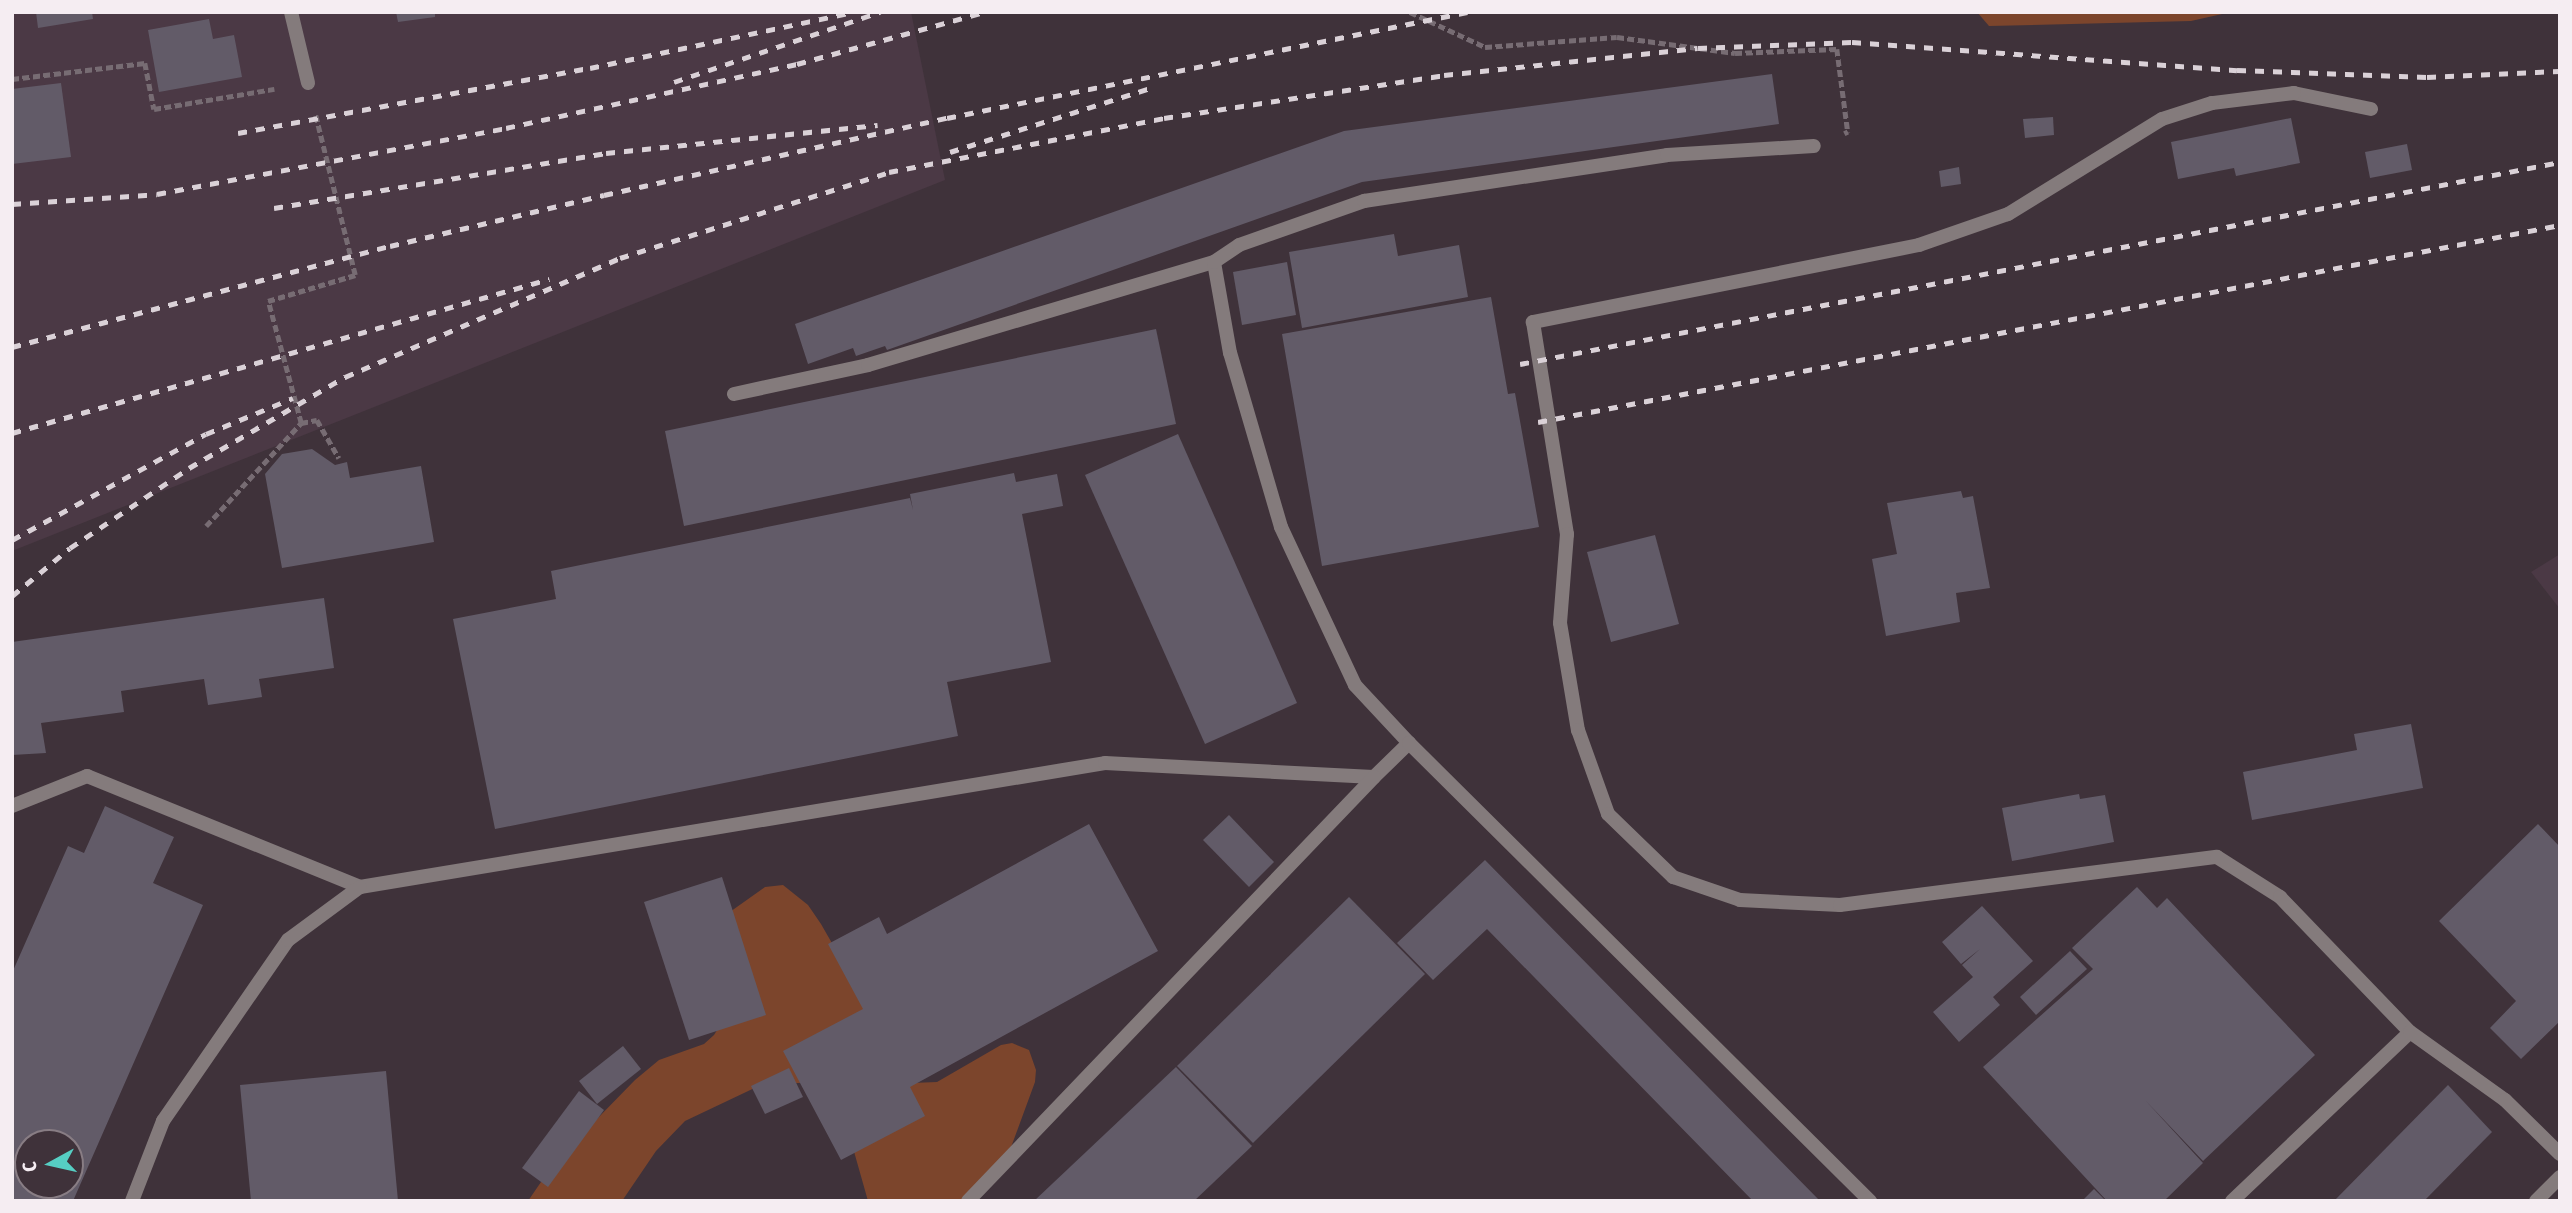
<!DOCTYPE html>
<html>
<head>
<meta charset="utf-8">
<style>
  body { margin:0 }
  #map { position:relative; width:2572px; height:1213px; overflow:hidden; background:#3f323a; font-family:"Fira Sans Condensed",sans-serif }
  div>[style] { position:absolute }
  .built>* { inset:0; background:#4b3945 }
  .green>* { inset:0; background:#7c452c }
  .building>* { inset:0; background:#625b68 }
  .path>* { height:4.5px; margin-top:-2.25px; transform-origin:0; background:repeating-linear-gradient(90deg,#776c73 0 7px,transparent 0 10.5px) }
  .service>* { height:14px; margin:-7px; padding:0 7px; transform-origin:7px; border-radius:7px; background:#847b7c }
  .minor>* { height:14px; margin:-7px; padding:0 7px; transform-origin:7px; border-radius:7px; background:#847b7c }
  .rail>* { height:5px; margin-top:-2.5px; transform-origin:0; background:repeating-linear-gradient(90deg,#dad1d7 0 9px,transparent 0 18px) }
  span { translate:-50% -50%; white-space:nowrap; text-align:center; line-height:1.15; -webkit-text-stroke:6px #3f323a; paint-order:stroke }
  .frame { position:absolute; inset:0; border:14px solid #f5edf2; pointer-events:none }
  .north { position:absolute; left:14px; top:1129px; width:70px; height:70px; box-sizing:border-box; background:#3f323a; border:2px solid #887d84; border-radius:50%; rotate:262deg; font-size:19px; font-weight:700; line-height:28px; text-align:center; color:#f5edf2 }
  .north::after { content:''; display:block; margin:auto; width:24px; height:32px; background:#56cec3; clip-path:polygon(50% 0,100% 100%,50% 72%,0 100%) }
</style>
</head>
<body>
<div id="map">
  <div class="built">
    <div style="clip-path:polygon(12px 12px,911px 12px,945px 180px,12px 551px)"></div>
    <div style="clip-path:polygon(2560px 554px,2560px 609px,2531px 572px)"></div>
  </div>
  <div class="green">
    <div style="clip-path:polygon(1977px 12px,2231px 12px,2191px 21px,1989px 26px)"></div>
    <div style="clip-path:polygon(783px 885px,808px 905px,821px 924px,912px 1083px,937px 1082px,1001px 1045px,1012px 1043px,1029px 1050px,1036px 1070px,1035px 1082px,1010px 1150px,963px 1201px,868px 1201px,853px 1148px,801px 1083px,765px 1083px,685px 1121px,656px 1151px,622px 1201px,528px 1201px,554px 1163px,635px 1080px,659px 1060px,704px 1044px,714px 1035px,725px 1017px,727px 914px,765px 887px)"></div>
  </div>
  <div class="building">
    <div style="clip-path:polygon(36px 12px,92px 12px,93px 19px,38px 28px)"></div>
    <div style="clip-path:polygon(396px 12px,435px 12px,435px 17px,398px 22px)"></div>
    <div style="clip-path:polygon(209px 19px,213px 39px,234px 35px,242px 77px,159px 92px,148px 30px)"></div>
    <div style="clip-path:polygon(1772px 74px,1779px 124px,1362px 182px,887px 350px,885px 346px,856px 356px,853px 348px,808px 364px,795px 324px,1344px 131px)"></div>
    <div style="clip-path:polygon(61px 83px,71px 157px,12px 164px,12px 89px)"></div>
    <div style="clip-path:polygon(2053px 117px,2054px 135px,2025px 138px,2023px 119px)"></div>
    <div style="clip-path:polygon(2291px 118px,2300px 163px,2236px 176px,2234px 168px,2178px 179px,2171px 142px)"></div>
    <div style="clip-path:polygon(2407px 144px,2412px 170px,2370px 178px,2365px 152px)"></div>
    <div style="clip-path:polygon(1959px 167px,1961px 184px,1941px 187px,1939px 171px)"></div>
    <div style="clip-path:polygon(1394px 234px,1398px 256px,1459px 245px,1468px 297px,1302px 328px,1289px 252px)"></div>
    <div style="clip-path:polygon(1287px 262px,1296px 315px,1242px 325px,1233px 272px)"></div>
    <div style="clip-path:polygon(1491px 297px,1508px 394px,1515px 393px,1539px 527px,1322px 566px,1282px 334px)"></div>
    <div style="clip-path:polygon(1156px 329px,1176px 424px,684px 526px,665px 431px)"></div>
    <div style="clip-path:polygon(1178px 434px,1297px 703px,1205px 744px,1085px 475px)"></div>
    <div style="clip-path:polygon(312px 449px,335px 465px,347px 462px,350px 478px,421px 466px,434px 542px,282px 568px,265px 474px,282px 454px)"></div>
    <div style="clip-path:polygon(1014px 473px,1016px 482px,1057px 474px,1063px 506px,1022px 514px,1051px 662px,947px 682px,958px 736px,495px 829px,453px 619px,556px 599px,551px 571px,910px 498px,913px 510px,910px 494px)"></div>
    <div style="clip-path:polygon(1961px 491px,1963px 498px,1973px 496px,1990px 588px,1956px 593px,1960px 622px,1886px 636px,1872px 559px,1897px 554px,1887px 503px)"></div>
    <div style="clip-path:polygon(1655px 535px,1679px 624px,1611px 642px,1587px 552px)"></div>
    <div style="clip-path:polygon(324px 598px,334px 668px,259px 679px,262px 697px,208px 705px,204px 679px,121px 691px,124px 712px,41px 723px,46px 753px,12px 755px,12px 642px)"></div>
    <div style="clip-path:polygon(2411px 724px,2423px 788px,2252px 820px,2243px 772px,2357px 750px,2354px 734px)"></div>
    <div style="clip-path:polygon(2079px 794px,2080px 799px,2105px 795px,2114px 842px,2012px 861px,2002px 808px)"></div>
    <div style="clip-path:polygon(evenodd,105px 806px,174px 837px,153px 883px,203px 905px,73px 1201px,12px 1201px,12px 973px,68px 846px,84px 853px,105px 806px,28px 1143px,70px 1143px,70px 1185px,28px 1185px,28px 1143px)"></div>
    <div style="clip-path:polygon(1229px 815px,1274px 862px,1249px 887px,1203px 840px)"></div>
    <div style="clip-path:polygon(1089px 824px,1158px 951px,910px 1087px,925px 1116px,841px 1160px,783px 1051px,863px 1009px,828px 944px,879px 917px,887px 934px)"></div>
    <div style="clip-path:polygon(2538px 824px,2560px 847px,2560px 1021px,2521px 1059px,2490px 1028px,2516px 1001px,2439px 921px)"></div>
    <div style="clip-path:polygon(1485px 860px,1820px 1201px,1753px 1201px,1487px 929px,1433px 980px,1397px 943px)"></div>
    <div style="clip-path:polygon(722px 877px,766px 1015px,689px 1040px,644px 902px)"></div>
    <div style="clip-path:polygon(2137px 887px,2157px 908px,2167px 898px,2315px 1055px,2203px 1161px,2145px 1100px,2203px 1163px,2164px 1201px,2107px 1201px,1983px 1067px,2093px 969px,2072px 948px)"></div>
    <div style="clip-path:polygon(1349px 897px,1425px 974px,1253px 1143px,1177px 1066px)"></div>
    <div style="clip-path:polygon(1982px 906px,2033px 961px,1993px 997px,2000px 1005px,1959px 1042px,1933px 1012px,1973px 977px,1962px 965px,1980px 949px,1961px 964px,1942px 942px)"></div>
    <div style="clip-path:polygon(2070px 951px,2087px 969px,2036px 1015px,2020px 997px)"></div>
    <div style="clip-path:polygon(623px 1046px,641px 1069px,597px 1104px,579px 1081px)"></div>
    <div style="clip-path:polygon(1176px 1067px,1252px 1146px,1194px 1201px,1034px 1201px)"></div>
    <div style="clip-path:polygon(789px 1068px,803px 1097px,765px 1114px,751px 1086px)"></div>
    <div style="clip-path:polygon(386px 1071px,398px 1201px,251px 1201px,240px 1085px)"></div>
    <div style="clip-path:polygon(2448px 1085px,2492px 1132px,2424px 1201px,2334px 1201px)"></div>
    <div style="clip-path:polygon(579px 1091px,604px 1110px,548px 1187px,522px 1168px)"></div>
    <div style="clip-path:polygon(2094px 1189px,2106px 1201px,2082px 1201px)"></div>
  </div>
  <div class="path">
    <div style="left:1410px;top:12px;width:83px;rotate:25deg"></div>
    <div style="left:1485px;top:47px;width:132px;rotate:-4.3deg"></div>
    <div style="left:1617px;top:37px;width:119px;rotate:7.7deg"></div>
    <div style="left:1735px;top:53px;width:102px;rotate:-2.2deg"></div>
    <div style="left:1837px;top:49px;width:84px;rotate:82.5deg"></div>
    <div style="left:1848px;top:132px;width:4px;rotate:153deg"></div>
    <div style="left:12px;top:79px;width:134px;rotate:-6.9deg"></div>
    <div style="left:145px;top:63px;width:47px;rotate:78.9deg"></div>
    <div style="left:154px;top:109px;width:122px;rotate:-9.5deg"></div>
    <div style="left:301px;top:423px;width:16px;rotate:-11deg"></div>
    <div style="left:317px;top:420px;width:44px;rotate:59.9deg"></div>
    <div style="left:206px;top:526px;width:140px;rotate:-47.3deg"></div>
    <div style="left:301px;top:423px;width:126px;rotate:-105.1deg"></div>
    <div style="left:268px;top:301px;width:91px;rotate:-16.6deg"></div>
    <div style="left:355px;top:275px;width:167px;rotate:-103.9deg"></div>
  </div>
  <div class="service">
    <div style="left:291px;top:12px;width:73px;rotate:76.5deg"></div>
    <div style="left:2371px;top:109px;width:79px;rotate:-168.3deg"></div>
    <div style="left:2294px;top:93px;width:83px;rotate:173deg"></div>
    <div style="left:2212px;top:103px;width:52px;rotate:162.3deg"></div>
    <div style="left:2162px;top:119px;width:181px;rotate:148.3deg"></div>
    <div style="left:2008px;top:214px;width:94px;rotate:160.8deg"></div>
    <div style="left:1919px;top:245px;width:394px;rotate:168.7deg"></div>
    <div style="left:1533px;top:322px;width:215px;rotate:80.9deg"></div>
    <div style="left:1567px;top:534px;width:89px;rotate:94.5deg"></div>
    <div style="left:1560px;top:623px;width:109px;rotate:80.5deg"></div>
    <div style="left:1578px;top:730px;width:89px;rotate:70.3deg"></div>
    <div style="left:1608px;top:814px;width:91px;rotate:44.1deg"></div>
    <div style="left:1673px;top:877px;width:71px;rotate:18.9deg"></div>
    <div style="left:1740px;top:900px;width:100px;rotate:2.9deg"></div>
    <div style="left:1840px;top:905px;width:380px;rotate:-7.3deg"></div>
    <div style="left:2217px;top:857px;width:75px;rotate:32.4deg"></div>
    <div style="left:2280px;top:897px;width:187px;rotate:46.1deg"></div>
    <div style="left:734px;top:394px;width:137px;rotate:-12.2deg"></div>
    <div style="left:868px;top:365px;width:361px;rotate:-16.6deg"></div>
    <div style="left:1409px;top:743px;width:79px;rotate:-133deg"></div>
    <div style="left:1355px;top:685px;width:174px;rotate:-115.1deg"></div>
    <div style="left:1281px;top:527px;width:181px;rotate:-106.3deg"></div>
    <div style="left:1230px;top:353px;width:92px;rotate:-100deg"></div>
    <div style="left:1214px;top:262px;width:30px;rotate:-34deg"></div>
    <div style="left:1239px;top:245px;width:133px;rotate:-19.4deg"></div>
    <div style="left:1364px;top:201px;width:306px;rotate:-8.6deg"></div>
    <div style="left:1667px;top:155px;width:147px;rotate:-3.5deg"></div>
    <div style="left:12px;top:806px;width:81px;rotate:-21.8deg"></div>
    <div style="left:87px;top:776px;width:295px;rotate:22.1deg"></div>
    <div style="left:360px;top:887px;width:755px;rotate:-9.45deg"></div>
    <div style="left:1105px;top:763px;width:269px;rotate:3deg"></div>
    <div style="left:1374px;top:777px;width:49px;rotate:-44.2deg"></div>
    <div style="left:1409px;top:743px;width:650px;rotate:44.81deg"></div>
    <div style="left:132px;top:1201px;width:86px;rotate:-68.8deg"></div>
    <div style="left:163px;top:1121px;width:220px;rotate:-55.4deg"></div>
    <div style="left:288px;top:940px;width:89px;rotate:-36.4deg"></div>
    <div style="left:968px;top:1201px;width:587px;rotate:-46.24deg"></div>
    <div style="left:2232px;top:1201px;width:245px;rotate:-43.5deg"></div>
    <div style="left:2410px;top:1032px;width:117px;rotate:35.6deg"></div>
    <div style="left:2505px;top:1100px;width:77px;rotate:44.5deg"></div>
  </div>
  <div class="minor">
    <div style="left:2536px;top:1201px;width:34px;rotate:-45deg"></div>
  </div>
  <div class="rail">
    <div style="left:674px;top:82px;width:218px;rotate:-18.8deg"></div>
    <div style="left:238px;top:133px;width:358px;rotate:-10.5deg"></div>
    <div style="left:590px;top:68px;width:270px;rotate:-12deg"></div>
    <div style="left:950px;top:152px;width:210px;rotate:-17.7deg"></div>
    <div style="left:12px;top:204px;width:145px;rotate:-3.9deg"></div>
    <div style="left:157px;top:194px;width:355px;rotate:-10.7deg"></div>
    <div style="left:506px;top:128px;width:298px;rotate:-12.4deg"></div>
    <div style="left:797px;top:64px;width:194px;rotate:-15.5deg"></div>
    <div style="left:274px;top:208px;width:337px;rotate:-9.4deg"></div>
    <div style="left:606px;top:153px;width:273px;rotate:-5.9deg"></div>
    <div style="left:12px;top:347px;width:391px;rotate:-15deg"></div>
    <div style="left:390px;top:246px;width:220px;rotate:-13.4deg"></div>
    <div style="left:604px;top:195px;width:352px;rotate:-12.7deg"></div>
    <div style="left:947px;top:118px;width:531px;rotate:-11.52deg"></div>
    <div style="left:1520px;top:364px;width:1059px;rotate:-10.99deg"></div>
    <div style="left:1538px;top:422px;width:1041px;rotate:-10.91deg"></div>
    <div style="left:12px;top:433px;width:559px;rotate:-16deg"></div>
    <div style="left:12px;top:540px;width:221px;rotate:-28.7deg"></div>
    <div style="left:206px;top:434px;width:94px;rotate:-22.5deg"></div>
    <div style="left:12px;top:596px;width:75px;rotate:-39.6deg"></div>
    <div style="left:70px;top:548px;width:143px;rotate:-33.9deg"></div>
    <div style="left:189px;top:468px;width:181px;rotate:-30.3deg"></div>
    <div style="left:345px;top:377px;width:300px;rotate:-23.4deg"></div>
    <div style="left:620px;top:258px;width:282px;rotate:-17.7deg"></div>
    <div style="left:889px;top:172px;width:280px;rotate:-11.1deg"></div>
    <div style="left:1164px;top:118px;width:283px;rotate:-8.7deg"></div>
    <div style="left:1444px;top:75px;width:255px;rotate:-6.1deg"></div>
    <div style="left:1698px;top:48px;width:154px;rotate:-2.2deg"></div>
    <div style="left:1852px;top:42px;width:386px;rotate:4.2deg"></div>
    <div style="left:2237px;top:70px;width:190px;rotate:2.1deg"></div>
    <div style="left:2427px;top:77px;width:133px;rotate:-2.6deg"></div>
  </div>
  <div class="frame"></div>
  <div class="north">С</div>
</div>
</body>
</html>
